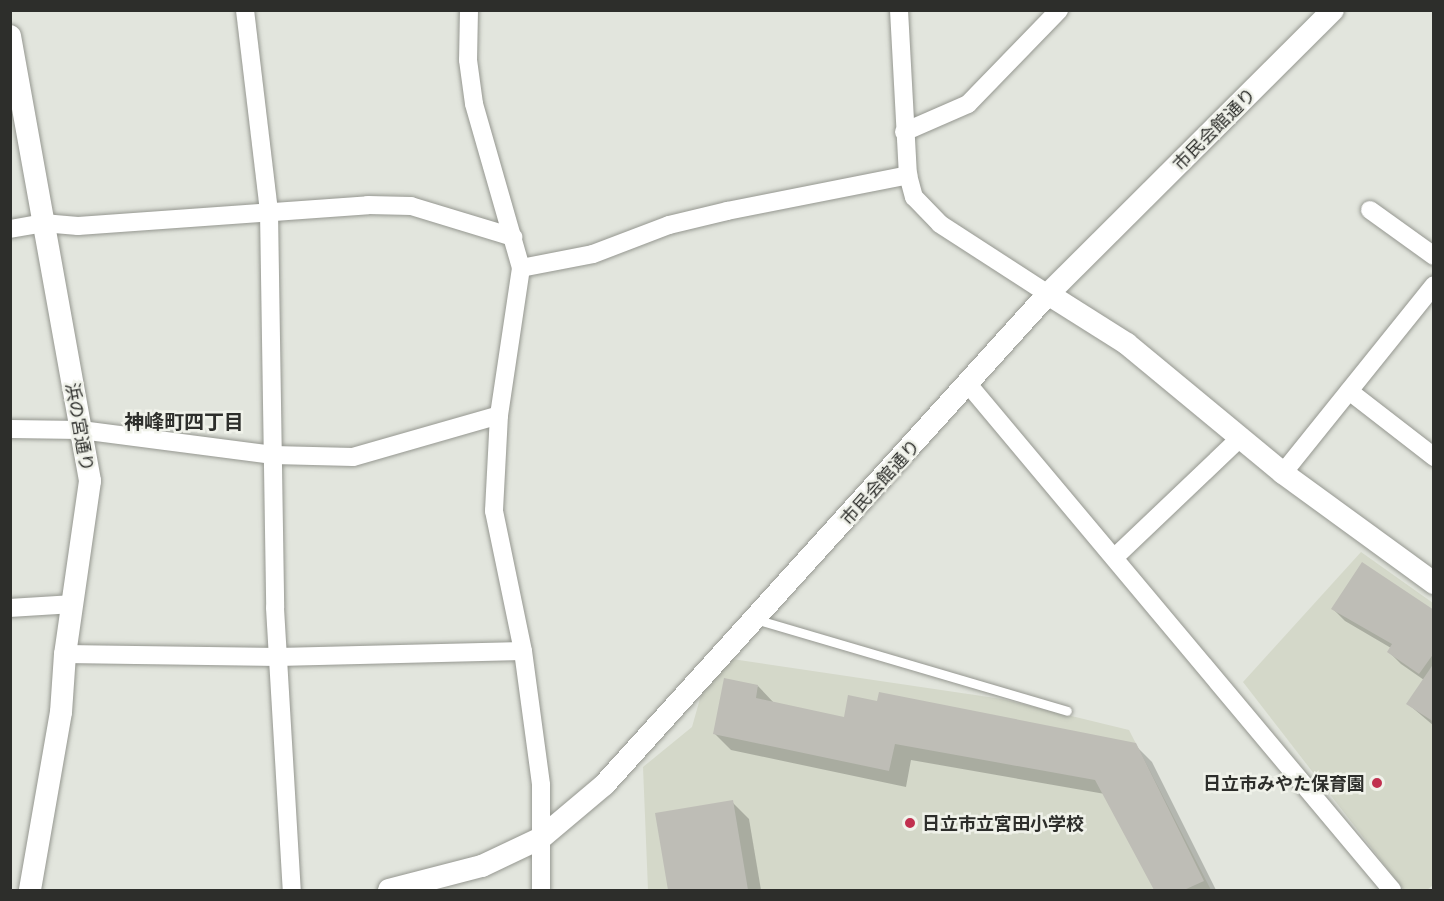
<!DOCTYPE html>
<html>
<head>
<meta charset="utf-8">
<style>
  body { margin:0 }
  #map { position:relative; width:1444px; height:901px; overflow:hidden; background:#e2e5dd; font-family:Lato,"Noto Sans JP",sans-serif }
  div>[style] { position:absolute }
  .built>* { inset:0; background:#d4d8c9 }
  .shadow>* { inset:0; background:#0003 }
  .building>* { inset:0; background:#bebdb6 }
  .roads { filter:drop-shadow(0 0 2px #959790) drop-shadow(0 0 2px #959790) }
  .service>* { height:9px; margin:-4.5px; padding:0 4.5px; transform-origin:4.5px; border-radius:4.5px; background:#fff }
  .minor>* { height:18px; margin:-9px; padding:0 9px; transform-origin:9px; border-radius:9px; background:#fff }
  .tertiary>* { height:22px; margin:-11px; padding:0 11px; transform-origin:11px; border-radius:11px; background:#fff }
  .dots>* { width:16px; height:16px; translate:-50% -50%; box-sizing:border-box; border:3px solid #f0f2ea; border-radius:50% }
  span { translate:-50% -50%; white-space:nowrap; text-align:center; line-height:1.15; -webkit-text-stroke:5px #f0f2ea; paint-order:stroke }
  .street-label { font-size:18px; color:#2d2e2b }
  .poi-label { font-size:18px; color:#2d2e2b; font-weight:700 }
  .right { translate:-100% -50%; text-align:right }
  .left { translate:0 -50%; text-align:left }
  .neighbourhood-label { font-size:20px; color:#2d2e2b; font-weight:700 }
  .frame { position:absolute; inset:0; border:12px solid #2d2e2b; pointer-events:none }
</style>
</head>
<body>
<div id="map">
  <div class="built">
    <div style="clip-path:polygon(1361px 552px,1433px 603px,1433px 885px,1427px 890px,1404px 890px,1243px 682px)"></div>
    <div style="clip-path:polygon(712px 656px,1002px 699px,1129px 730px,1211px 890px,648px 890px,643px 767px,692px 727px)"></div>
  </div>
  <div class="shadow">
    <div style="clip-path:polygon(1333px 609px,1434px 612px,1434px 726px,1408px 704px,1424px 680px,1401px 664px,1389px 652px,1391px 648px,1345px 621px)"></div>
    <div style="clip-path:polygon(758px 686px,775px 704px,845px 719px,1135px 745px,1152px 762px,1216px 890px,1156px 890px,1105px 794px,911px 760px,906px 787px,731px 750px,714px 733px)"></div>
    <div style="clip-path:polygon(732px 802px,749px 819px,761px 890px,670px 890px,657px 814px)"></div>
  </div>
  <div class="building">
    <div style="clip-path:polygon(1362px 562px,1434px 610px,1434px 653px,1419px 674px,1387px 652px,1392px 644px,1331px 609px)"></div>
    <div style="clip-path:polygon(1434px 663px,1434px 722px,1406px 704px)"></div>
    <div style="clip-path:polygon(724px 678px,758px 685px,756px 698px,844px 717px,848px 695px,877px 701px,879px 692px,1136px 743px,1204px 881px,1184px 890px,1154px 890px,1095px 780px,895px 744px,889px 771px,713px 734px)"></div>
    <div style="clip-path:polygon(733px 800px,748px 890px,668px 890px,655px 813px)"></div>
  </div>
  <div class="roads">
    <div class="service">
      <div style="left:755px;top:619px;width:325px;rotate:16.4deg"></div>
    </div>
    <div class="minor">
      <div style="left:245px;top:10px;width:203px;rotate:83.2deg"></div>
      <div style="left:269px;top:212px;width:396px;rotate:89.1deg"></div>
      <div style="left:275px;top:608px;width:283px;rotate:86.6deg"></div>
      <div style="left:469px;top:10px;width:50px;rotate:91.1deg"></div>
      <div style="left:468px;top:60px;width:44px;rotate:82.2deg"></div>
      <div style="left:474px;top:104px;width:171px;rotate:74deg"></div>
      <div style="left:521px;top:268px;width:149px;rotate:98.5deg"></div>
      <div style="left:499px;top:415px;width:96px;rotate:93deg"></div>
      <div style="left:494px;top:511px;width:143px;rotate:78.3deg"></div>
      <div style="left:523px;top:651px;width:135px;rotate:82.3deg"></div>
      <div style="left:541px;top:785px;width:105px;rotate:90deg"></div>
      <div style="left:899px;top:10px;width:165px;rotate:86.9deg"></div>
      <div style="left:908px;top:175px;width:23px;rotate:75deg"></div>
      <div style="left:914px;top:197px;width:37px;rotate:46deg"></div>
      <div style="left:940px;top:224px;width:129px;rotate:32.9deg"></div>
      <div style="left:904px;top:132px;width:70px;rotate:-23.6deg"></div>
      <div style="left:968px;top:104px;width:131px;rotate:-45.9deg"></div>
      <div style="left:1370px;top:210px;width:79px;rotate:35.7deg"></div>
      <div style="left:10px;top:229px;width:34px;rotate:-10deg"></div>
      <div style="left:43px;top:223px;width:35px;rotate:5deg"></div>
      <div style="left:78px;top:226px;width:291px;rotate:-4.1deg"></div>
      <div style="left:368px;top:205px;width:43px;rotate:1.3deg"></div>
      <div style="left:411px;top:206px;width:107px;rotate:16.9deg"></div>
      <div style="left:521px;top:268px;width:73px;rotate:-11deg"></div>
      <div style="left:593px;top:254px;width:81px;rotate:-20.9deg"></div>
      <div style="left:669px;top:225px;width:60px;rotate:-13.6deg"></div>
      <div style="left:727px;top:211px;width:185px;rotate:-11.2deg"></div>
      <div style="left:968px;top:384px;width:660px;rotate:50.04deg"></div>
      <div style="left:1349px;top:391px;width:108px;rotate:37.8deg"></div>
      <div style="left:10px;top:429px;width:71px;rotate:0.8deg"></div>
      <div style="left:81px;top:430px;width:194px;rotate:7.4deg"></div>
      <div style="left:273px;top:455px;width:80px;rotate:1.4deg"></div>
      <div style="left:353px;top:457px;width:152px;rotate:-16deg"></div>
      <div style="left:1283px;top:473px;width:241px;rotate:-51.2deg"></div>
      <div style="left:1115px;top:557px;width:174px;rotate:-43.6deg"></div>
      <div style="left:10px;top:608px;width:63px;rotate:-3.6deg"></div>
      <div style="left:65px;top:654px;width:213px;rotate:0.8deg"></div>
      <div style="left:278px;top:657px;width:245px;rotate:-1.4deg"></div>
    </div>
    <div class="tertiary">
      <div style="left:10px;top:36px;width:452px;rotate:79.8deg"></div>
      <div style="left:90px;top:481px;width:175px;rotate:98.2deg"></div>
      <div style="left:65px;top:654px;width:58px;rotate:93.9deg"></div>
      <div style="left:61px;top:712px;width:181px;rotate:99.9deg"></div>
      <div style="left:1048px;top:294px;width:93px;rotate:32.3deg"></div>
      <div style="left:1127px;top:344px;width:202px;rotate:39.6deg"></div>
      <div style="left:1283px;top:473px;width:187px;rotate:36.1deg"></div>
      <div style="left:389px;top:890px;width:96px;rotate:-14.5deg"></div>
      <div style="left:482px;top:866px;width:65px;rotate:-25.4deg"></div>
      <div style="left:541px;top:838px;width:82px;rotate:-40.1deg"></div>
      <div style="left:604px;top:785px;width:662px;rotate:-47.88deg"></div>
      <div style="left:1048px;top:294px;width:402px;rotate:-44.9deg"></div>
    </div>
  </div>
  <div class="dots">
    <div style="left:1377px;top:783px;background:#c1304f"></div>
    <div style="left:910px;top:823px;background:#c1304f"></div>
  </div>
  <div class="street-label">
    <span style="left:1214px;top:129px;rotate:-45deg">市民会館通り</span>
    <span style="left:80px;top:427px;rotate:80deg">浜の宮通り</span>
    <span style="left:880px;top:482px;rotate:-48deg">市民会館通り</span>
  </div>
  <div class="poi-label">
    <span class="right" style="left:1365px;top:783px">日立市みやた保育園</span>
    <span class="left" style="left:922px;top:823px">日立市立宮田小学校</span>
  </div>
  <div class="neighbourhood-label">
    <span style="left:184px;top:421px">神峰町四丁目</span>
  </div>
  <div class="frame"></div>
</div>
</body>
</html>
